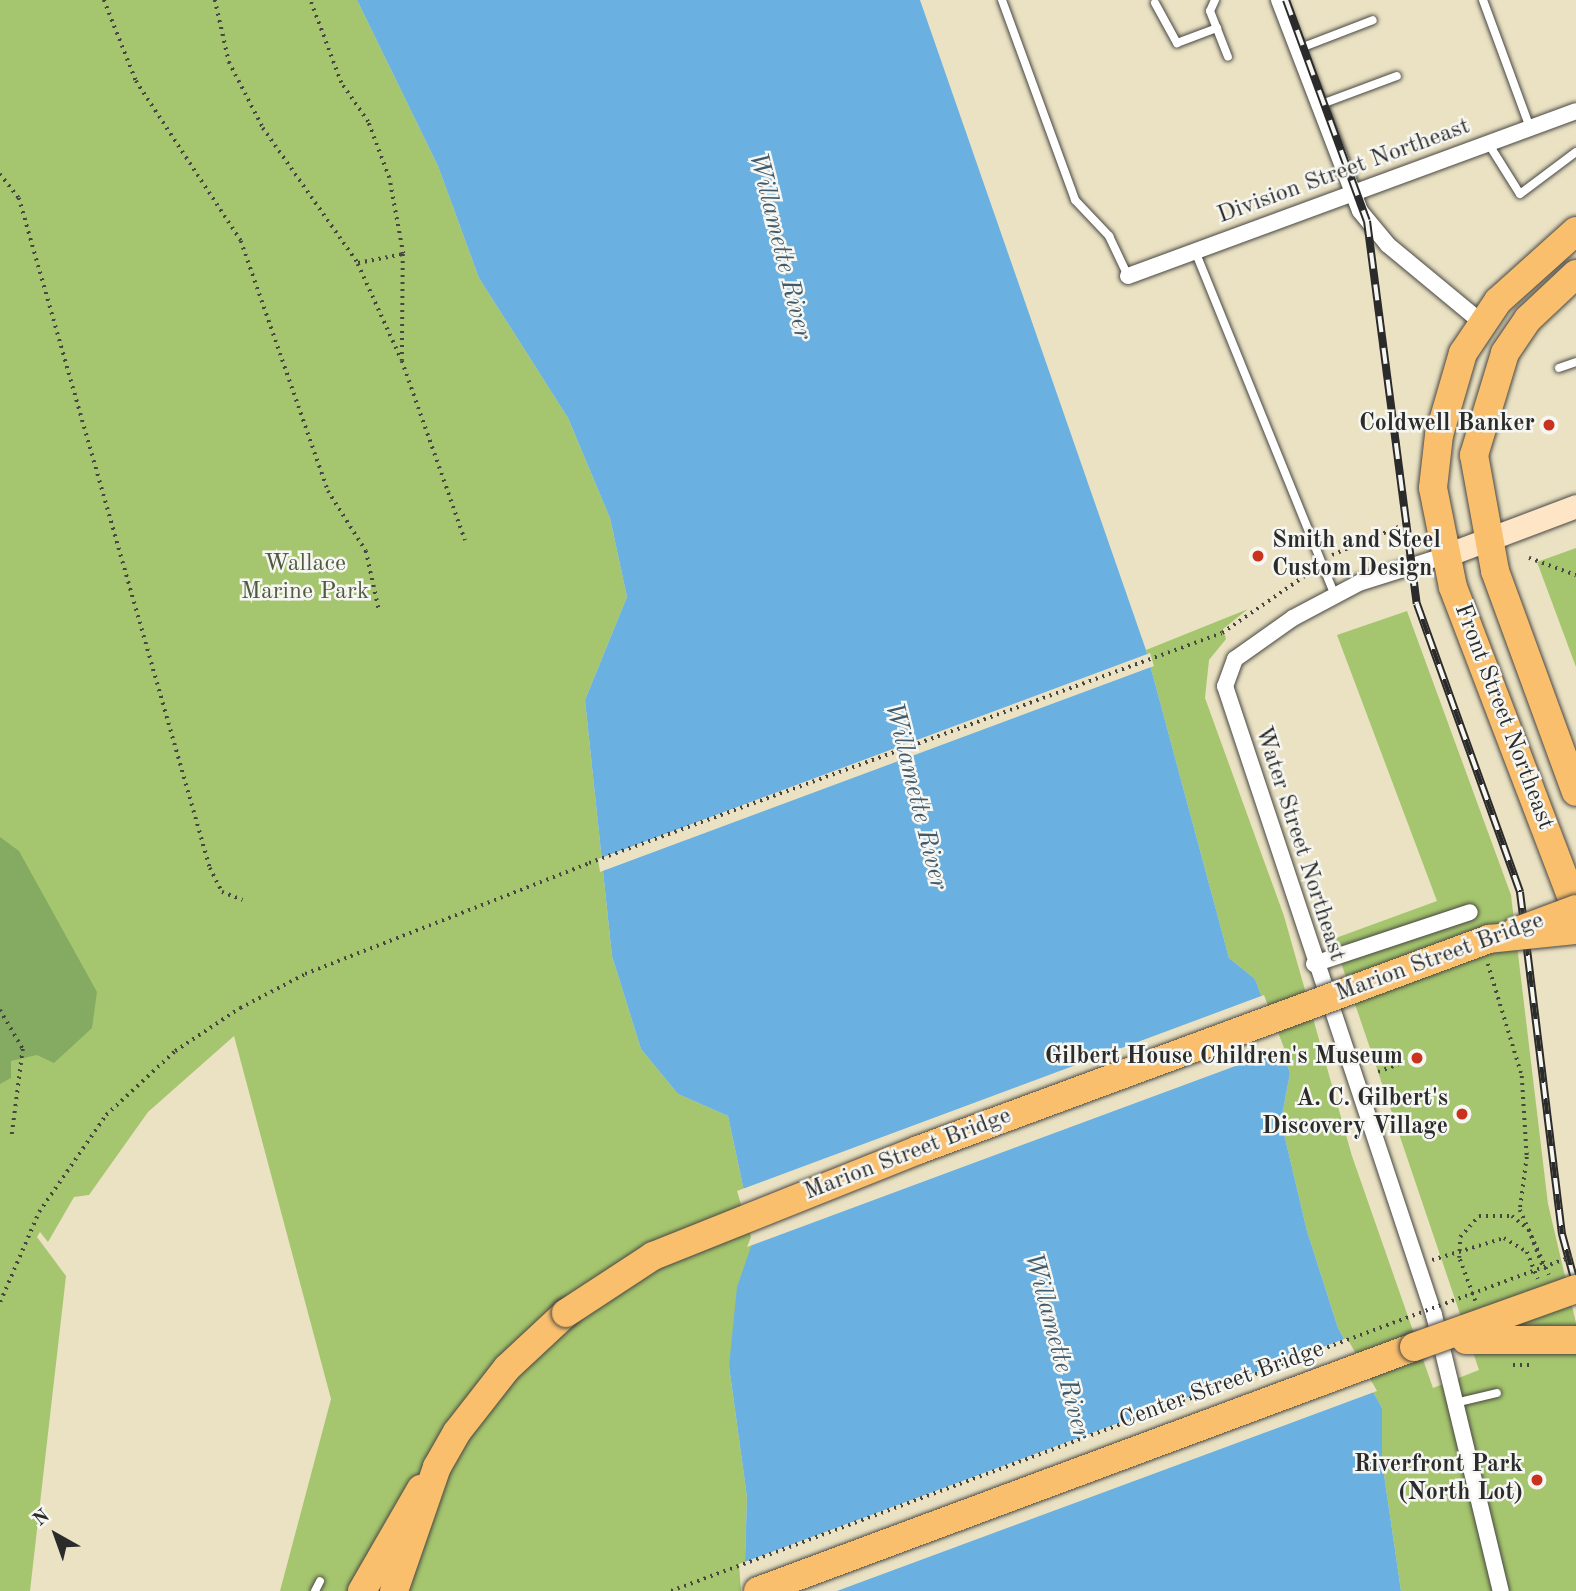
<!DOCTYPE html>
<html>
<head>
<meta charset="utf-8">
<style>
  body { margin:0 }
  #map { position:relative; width:1576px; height:1591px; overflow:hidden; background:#eae2c3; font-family:"Old Standard TT",serif }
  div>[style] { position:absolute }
  .green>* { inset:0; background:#a5c66e }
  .forest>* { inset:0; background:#84ab61 }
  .water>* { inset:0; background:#6ab0e0 }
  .pier>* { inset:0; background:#eae2c3 }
  .path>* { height:3.5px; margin-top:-1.75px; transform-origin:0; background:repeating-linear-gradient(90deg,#484642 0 2px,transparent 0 7px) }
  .roads { filter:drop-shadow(0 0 2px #484642) drop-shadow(0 0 2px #484642) }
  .lane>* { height:8px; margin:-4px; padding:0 4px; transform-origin:4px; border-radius:4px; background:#fff }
  .street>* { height:16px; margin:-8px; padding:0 8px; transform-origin:8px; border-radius:8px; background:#fff }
  .secondary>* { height:23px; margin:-11.5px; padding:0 11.5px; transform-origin:11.5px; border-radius:11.5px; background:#fde5c5 }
  .highway>* { height:28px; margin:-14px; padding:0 14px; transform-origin:14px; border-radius:14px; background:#f9bf6d }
  .rail>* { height:8px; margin-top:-4px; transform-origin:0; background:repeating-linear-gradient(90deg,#f6f6f2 0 16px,#2b2b2b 0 32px); box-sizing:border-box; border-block:2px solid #2b2b2b }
  .path-bridge>* { height:3.5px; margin-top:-1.75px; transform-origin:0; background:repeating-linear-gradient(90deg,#484642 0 2px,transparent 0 7px) }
  .bridges { filter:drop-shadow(0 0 2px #484642) drop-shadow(0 0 2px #484642) }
  .primary-bridge>* { height:24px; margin:-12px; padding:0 12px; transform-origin:12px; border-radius:12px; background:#f9bf6d }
  .highway-bridge>* { height:28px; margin:-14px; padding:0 14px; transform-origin:14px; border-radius:14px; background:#f9bf6d }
  .dots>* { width:19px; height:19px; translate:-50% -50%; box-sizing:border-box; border:4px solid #f6f6f2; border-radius:50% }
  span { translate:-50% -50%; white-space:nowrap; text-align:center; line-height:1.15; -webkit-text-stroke:5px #f6f6f2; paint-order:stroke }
  .street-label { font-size:24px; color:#2b2b2b }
  .poi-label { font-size:24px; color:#2b2b2b; font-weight:700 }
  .right { translate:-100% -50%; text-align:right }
  .left { translate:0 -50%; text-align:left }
  .park-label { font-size:24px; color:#505a3f }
  .water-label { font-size:26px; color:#415a6a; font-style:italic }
  .north { position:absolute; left:21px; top:1500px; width:70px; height:70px; -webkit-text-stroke:5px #f6f6f2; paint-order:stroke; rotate:320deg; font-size:19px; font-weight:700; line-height:28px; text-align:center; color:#2b2b2b }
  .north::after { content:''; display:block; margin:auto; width:24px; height:32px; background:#2b2b2b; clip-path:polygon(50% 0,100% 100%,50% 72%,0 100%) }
</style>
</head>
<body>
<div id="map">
  <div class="green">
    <div style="clip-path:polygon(0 0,357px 0,438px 166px,479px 278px,568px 418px,610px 518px,627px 597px,585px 700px,612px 956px,641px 1049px,678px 1094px,728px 1116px,754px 1238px,729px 1366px,747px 1497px,744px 1591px,280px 1591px,331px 1399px,234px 1036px,148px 1112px,89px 1195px,74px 1197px,48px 1242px,40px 1232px,37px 1237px,66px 1276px,30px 1591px,0 1591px)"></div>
    <div style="clip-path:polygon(1576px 548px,1576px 667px,1537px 562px)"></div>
    <div style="clip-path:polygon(1248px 609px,1223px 629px,1226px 639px,1209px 660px,1205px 698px,1284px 916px,1352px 1156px,1433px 1388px,1479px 1370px,1333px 939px,1437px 901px,1337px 635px,1407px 611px,1511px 895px,1548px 1204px,1576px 1323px,1576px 1591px,1401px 1591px,1382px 1461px,1382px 1408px,1338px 1328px,1307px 1231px,1281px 1121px,1290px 1073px,1255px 979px,1229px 958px,1146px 650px)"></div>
  </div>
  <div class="forest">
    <div style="clip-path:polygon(0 837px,19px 851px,97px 992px,92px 1028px,54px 1063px,37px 1055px,11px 1061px,11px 1078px,0 1084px)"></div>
  </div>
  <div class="water">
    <div style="clip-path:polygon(357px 0,920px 0,1146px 650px,1229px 958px,1255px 979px,1290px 1073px,1281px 1121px,1307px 1231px,1338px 1328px,1382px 1408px,1382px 1461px,1401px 1591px,744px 1591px,747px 1497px,729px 1366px,737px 1287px,754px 1238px,728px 1116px,678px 1094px,641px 1049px,612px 956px,585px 700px,627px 597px,610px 518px,568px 418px,479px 278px,438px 166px)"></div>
  </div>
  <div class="pier">
    <div style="clip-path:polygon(1150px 653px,1154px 666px,600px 872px,598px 859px)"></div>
    <div style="clip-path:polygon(1264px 995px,1284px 1048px,747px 1247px,751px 1237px,737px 1191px)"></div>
    <div style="clip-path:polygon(1347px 1338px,1377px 1391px,837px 1591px,741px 1591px,739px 1564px)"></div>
  </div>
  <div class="path">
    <div style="left:104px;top:0;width:87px;rotate:68.4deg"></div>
    <div style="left:136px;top:81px;width:191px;rotate:56.7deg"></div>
    <div style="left:241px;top:241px;width:265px;rotate:70.8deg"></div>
    <div style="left:328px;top:491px;width:71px;rotate:57.7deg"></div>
    <div style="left:366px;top:551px;width:60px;rotate:77.6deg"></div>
    <div style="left:215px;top:0;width:64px;rotate:77.3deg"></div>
    <div style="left:229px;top:62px;width:74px;rotate:62.7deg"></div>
    <div style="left:263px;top:128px;width:165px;rotate:54.9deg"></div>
    <div style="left:358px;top:263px;width:46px;rotate:-11.3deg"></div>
    <div style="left:403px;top:254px;width:77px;rotate:-100.4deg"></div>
    <div style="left:389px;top:178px;width:60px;rotate:-110.6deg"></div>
    <div style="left:368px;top:122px;width:47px;rotate:-124.7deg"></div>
    <div style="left:341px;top:83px;width:89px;rotate:-110.5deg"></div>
    <div style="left:0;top:174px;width:31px;rotate:52deg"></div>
    <div style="left:19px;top:198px;width:697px;rotate:74.09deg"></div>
    <div style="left:210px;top:868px;width:27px;rotate:63deg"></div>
    <div style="left:222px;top:892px;width:22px;rotate:21deg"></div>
    <div style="left:403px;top:254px;width:107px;rotate:90.5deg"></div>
    <div style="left:402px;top:361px;width:190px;rotate:70.6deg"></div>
    <div style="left:358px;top:264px;width:104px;rotate:65.6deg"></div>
    <div style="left:1332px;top:555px;width:77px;rotate:-22.9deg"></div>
    <div style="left:1529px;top:558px;width:50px;rotate:19.9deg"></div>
    <div style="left:1488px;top:964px;width:117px;rotate:73.1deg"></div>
    <div style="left:1522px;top:1076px;width:81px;rotate:86.5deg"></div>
    <div style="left:1527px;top:1157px;width:53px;rotate:97.5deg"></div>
    <div style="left:1520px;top:1210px;width:71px;rotate:66deg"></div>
    <div style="left:0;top:1010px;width:45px;rotate:59.5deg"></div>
    <div style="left:23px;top:1049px;width:87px;rotate:97.3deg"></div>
    <div style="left:1378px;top:1072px;width:22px;rotate:-21deg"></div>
    <div style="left:1512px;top:1216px;width:22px;rotate:39deg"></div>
    <div style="left:1529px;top:1230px;width:40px;rotate:69deg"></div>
    <div style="left:1432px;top:1260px;width:75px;rotate:-17deg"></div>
    <div style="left:1504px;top:1238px;width:27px;rotate:31deg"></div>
    <div style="left:1527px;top:1252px;width:29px;rotate:68deg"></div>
    <div style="left:0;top:1302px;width:98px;rotate:-66.6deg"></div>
    <div style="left:39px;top:1212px;width:118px;rotate:-55.4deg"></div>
    <div style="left:106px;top:1115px;width:94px;rotate:-42.8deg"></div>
    <div style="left:175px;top:1051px;width:78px;rotate:-33.5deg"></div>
    <div style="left:240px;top:1008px;width:73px;rotate:-27.6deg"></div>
    <div style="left:305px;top:974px;width:305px;rotate:-21.3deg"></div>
    <div style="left:589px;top:863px;width:673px;rotate:-19.97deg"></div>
    <div style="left:1222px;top:633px;width:106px;rotate:-34.6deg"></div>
    <div style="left:1513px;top:1365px;width:20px"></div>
  </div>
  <div class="roads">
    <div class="lane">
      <div style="left:1002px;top:0;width:213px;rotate:69.9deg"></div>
      <div style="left:1075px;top:200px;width:50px;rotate:46.6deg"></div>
      <div style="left:1109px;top:236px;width:44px;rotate:64.6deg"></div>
      <div style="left:1215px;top:0;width:12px;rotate:114deg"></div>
      <div style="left:1210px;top:11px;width:49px;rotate:68.6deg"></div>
      <div style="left:1483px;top:0;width:136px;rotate:69.8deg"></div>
      <div style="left:1155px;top:3px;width:46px;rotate:61.2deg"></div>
      <div style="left:1177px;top:43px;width:43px;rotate:-20.6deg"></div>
      <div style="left:1298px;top:49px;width:80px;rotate:-21.1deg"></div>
      <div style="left:1319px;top:105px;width:83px;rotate:-20.4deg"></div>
      <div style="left:1488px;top:143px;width:60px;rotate:57.9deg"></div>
      <div style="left:1520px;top:194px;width:70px;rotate:-36.9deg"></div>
      <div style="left:1195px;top:251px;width:369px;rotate:67.9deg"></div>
      <div style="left:1559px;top:368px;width:18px;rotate:-19deg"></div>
      <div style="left:1455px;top:1403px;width:43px;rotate:-13.4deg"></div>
      <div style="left:315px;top:1591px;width:11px;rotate:-63deg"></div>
    </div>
    <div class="street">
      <div style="left:1279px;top:0;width:226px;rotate:69deg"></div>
      <div style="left:1360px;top:211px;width:44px;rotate:50.5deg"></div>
      <div style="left:1388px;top:245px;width:121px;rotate:39.6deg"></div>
      <div style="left:1128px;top:276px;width:477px;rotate:-20.2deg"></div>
      <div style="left:1444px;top:556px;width:89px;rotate:162.4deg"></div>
      <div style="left:1359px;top:583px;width:75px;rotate:152.1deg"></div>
      <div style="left:1293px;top:618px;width:71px;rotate:144.7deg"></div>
      <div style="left:1235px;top:659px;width:29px;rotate:110deg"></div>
      <div style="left:1225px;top:686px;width:663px;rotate:71.62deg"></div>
      <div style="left:1434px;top:1315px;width:284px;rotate:76.4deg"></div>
      <div style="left:1314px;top:964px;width:164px;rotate:-18.4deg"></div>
    </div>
    <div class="secondary">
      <div style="left:1444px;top:556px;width:141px;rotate:-20.7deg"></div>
    </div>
    <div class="highway">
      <div style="left:1576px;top:231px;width:105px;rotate:138.1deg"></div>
      <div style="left:1498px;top:301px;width:63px;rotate:123.9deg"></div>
      <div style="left:1463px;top:353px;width:85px;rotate:106.3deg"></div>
      <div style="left:1439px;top:435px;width:53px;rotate:96.5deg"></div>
      <div style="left:1433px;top:488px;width:101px;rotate:78.6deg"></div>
      <div style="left:1453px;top:587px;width:345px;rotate:69.1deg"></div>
      <div style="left:1576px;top:274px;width:66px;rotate:136.8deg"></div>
      <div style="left:1528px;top:319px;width:41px;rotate:124.1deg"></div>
      <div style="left:1505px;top:353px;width:107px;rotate:106.9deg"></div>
      <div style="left:1474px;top:455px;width:118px;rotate:79.7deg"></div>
      <div style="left:1495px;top:571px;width:235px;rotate:69.9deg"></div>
      <div style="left:362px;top:1591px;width:118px;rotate:-60deg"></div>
      <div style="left:394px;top:1591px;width:131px;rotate:-70.9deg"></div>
      <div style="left:437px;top:1467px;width:40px;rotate:-60.3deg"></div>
      <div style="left:457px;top:1432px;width:81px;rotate:-52deg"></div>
      <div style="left:507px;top:1368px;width:81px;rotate:-43deg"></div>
      <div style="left:758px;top:1591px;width:700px;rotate:-20.4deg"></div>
    </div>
  </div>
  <div class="rail">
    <div style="left:1286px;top:0;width:235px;rotate:69.9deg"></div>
    <div style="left:1367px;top:221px;width:386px;rotate:82.6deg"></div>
    <div style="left:1417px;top:604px;width:306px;rotate:70.3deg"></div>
    <div style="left:1520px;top:892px;width:345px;rotate:83deg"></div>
    <div style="left:1562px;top:1234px;width:54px;rotate:74.9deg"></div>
  </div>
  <div class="path-bridge">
    <div style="left:1475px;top:1301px;width:46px;rotate:-110.4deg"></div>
    <div style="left:1459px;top:1258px;width:21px;rotate:-87deg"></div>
    <div style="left:1460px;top:1237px;width:28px;rotate:-48deg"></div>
    <div style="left:1479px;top:1216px;width:33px"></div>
    <div style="left:671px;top:1591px;width:965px;rotate:-20.37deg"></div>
  </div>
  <div class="bridges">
    <div class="primary-bridge">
      <div style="left:1514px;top:930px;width:66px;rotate:-20.4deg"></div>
    </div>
    <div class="highway-bridge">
      <div style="left:566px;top:1313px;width:104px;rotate:-33.2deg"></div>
      <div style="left:653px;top:1256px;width:285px;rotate:-21.8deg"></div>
      <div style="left:918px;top:1150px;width:609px;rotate:-20.28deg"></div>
      <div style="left:1489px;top:939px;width:87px;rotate:-5.9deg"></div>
      <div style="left:1466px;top:1340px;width:110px"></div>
      <div style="left:1414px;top:1347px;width:172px;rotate:-19.7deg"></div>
    </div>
  </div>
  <div class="dots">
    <div style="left:1549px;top:425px;background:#c8321e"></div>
    <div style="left:1258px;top:556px;background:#c8321e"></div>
    <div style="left:1417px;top:1058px;background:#c8321e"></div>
    <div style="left:1462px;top:1114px;background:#c8321e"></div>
    <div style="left:1537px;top:1480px;background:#c8321e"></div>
  </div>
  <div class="street-label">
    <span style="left:1344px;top:172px;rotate:-20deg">Division Street Northeast</span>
    <span style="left:1503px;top:717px;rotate:69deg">Front Street Northeast</span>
    <span style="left:1299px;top:844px;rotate:72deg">Water Street Northeast</span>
    <span style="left:1440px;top:958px;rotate:-20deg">Marion Street Bridge</span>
    <span style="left:908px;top:1155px;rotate:-21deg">Marion Street Bridge</span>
    <span style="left:1222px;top:1386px;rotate:-20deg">Center Street Bridge</span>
  </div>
  <div class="poi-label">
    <span class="right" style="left:1535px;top:425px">Coldwell Banker</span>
    <span class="left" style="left:1272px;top:556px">Smith and Steel<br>Custom Design</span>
    <span class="right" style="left:1403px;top:1058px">Gilbert House Children's Museum</span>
    <span class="right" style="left:1448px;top:1114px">A. C. Gilbert's<br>Discovery Village</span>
    <span class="right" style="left:1523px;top:1480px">Riverfront Park<br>(North Lot)</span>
  </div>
  <div class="park-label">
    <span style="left:305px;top:579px">Wallace<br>Marine Park</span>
  </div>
  <div class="water-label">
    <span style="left:779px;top:246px;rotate:76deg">Willamette River</span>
    <span style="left:915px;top:796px;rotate:76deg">Willamette River</span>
    <span style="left:1056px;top:1346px;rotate:75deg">Willamette River</span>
  </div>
  <div class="north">N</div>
</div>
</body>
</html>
